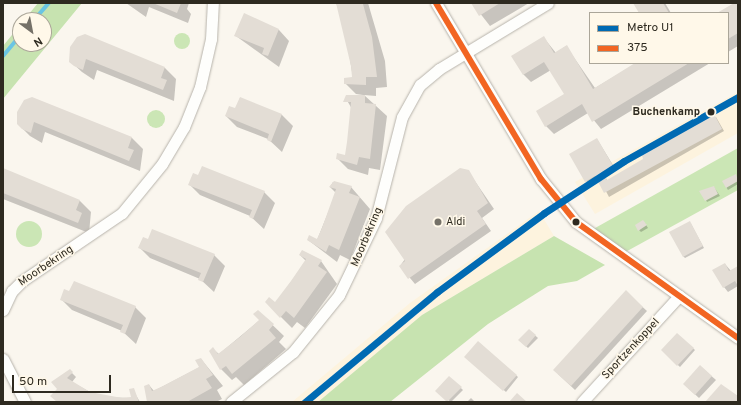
<!DOCTYPE html>
<html>
<head>
<meta charset="utf-8">
<style>
  body { margin:0 }
  #map { position:relative; width:741px; height:405px; overflow:hidden; background:#faf6ee; font-family:Overpass,sans-serif }
  div>[style] { position:absolute }
  .built>* { inset:0; background:#fdf3de }
  .green>* { inset:0; background:#cbe6b5 }
  .round { border-radius:50% }
  .forest>* { inset:0; background:#c7e3b0 }
  .shadow>* { inset:0; background:#0003 }
  .stream>* { height:4px; margin:-2px; padding:0 2px; transform-origin:2px; border-radius:2px; background:#6ac5e3 }
  .building>* { inset:0; background:#e3ddd5 }
  .roads { filter:drop-shadow(0 0 1px #b7b3ab) drop-shadow(0 0 1px #b7b3ab) }
  .street>* { height:11px; margin:-5.5px; padding:0 5.5px; transform-origin:5.5px; border-radius:5.5px; background:#fefefc }
  .bus-1>* { height:6px; margin:-3px; padding:0 3px; transform-origin:3px; border-radius:3px; background:#f26522 }
  .metro-1>* { height:7px; margin:-3.5px; padding:0 3.5px; transform-origin:3.5px; border-radius:3.5px; background:#006ab3 }
  .dots>* { width:11px; height:11px; translate:-50% -50%; box-sizing:border-box; border:2px solid #fff8e9; border-radius:50% }
  span { translate:-50% -50%; white-space:nowrap; text-align:center; line-height:1.15; -webkit-text-stroke:3px #fff8e9; paint-order:stroke }
  .stop-label { font-size:11px; color:#2e2a20; font-weight:700 }
  .right { translate:-100% -50%; text-align:right }
  .poi-label { font-size:11px; color:#2e2a20 }
  .left { translate:0 -50%; text-align:left }
  .street-label { font-size:11px; color:#2e2a20 }
  .frame { position:absolute; inset:0; border:4px solid #2e2a20; pointer-events:none }
  .legend { position:absolute; left:589px; top:12px; width:140px; height:52px; box-sizing:border-box; background:#fff8e9; border:1px solid #aba699; margin:0; padding:5px 7px; list-style:none; font-size:12px; color:#2e2a20 }
  .legend li { display:flex; align-items:center; gap:8px; height:20px }
  .legend b { width:20px; border:1px solid #aba699 }
  .north { position:absolute; left:12px; top:12px; width:40px; height:40px; box-sizing:border-box; background:#fff8e9; border:1px solid #aba699; border-radius:50%; rotate:148deg; font-size:11px; font-weight:700; line-height:16px; text-align:center; color:#2e2a20 }
  .north::after { content:''; display:block; margin:auto; width:14px; height:18px; background:#757168; clip-path:polygon(50% 0,100% 100%,50% 72%,0 100%) }
  .scale { position:absolute; left:12px; top:375px; width:99px; height:18px; box-sizing:border-box; border:2px solid #2e2a20; border-top:0; padding-left:5px; font-size:12px; line-height:14px; white-space:nowrap; color:#2e2a20; -webkit-text-stroke:3px #fff8e9; paint-order:stroke }
</style>
</head>
<body>
<div id="map">
  <div class="built">
    <div style="clip-path:polygon(738px 92px,738px 133px,595px 214px,575px 182px)"></div>
    <div style="clip-path:polygon(539px 211px,554px 236px,422px 315px,318px 402px,292px 402px,410px 303px)"></div>
  </div>
  <div class="green">
    <div class="round" style="left:174px;top:33px;width:16px;height:16px"></div>
    <div class="round" style="left:147px;top:110px;width:18px;height:18px"></div>
    <div style="clip-path:polygon(738px 148px,738px 190px,620px 255px,588px 232px)"></div>
    <div class="round" style="left:16px;top:221px;width:26px;height:26px"></div>
  </div>
  <div class="forest">
    <div style="clip-path:polygon(38px 3px,82px 3px,3px 99px,3px 46px,20px 25px,20px 44px,44px 44px,44px 20px,24px 20px)"></div>
    <div style="clip-path:polygon(554px 236px,605px 265px,577px 281px,548px 286px,488px 324px,390px 402px,318px 402px,422px 315px)"></div>
  </div>
  <div class="shadow">
    <div style="clip-path:polygon(126px 3px,189px 3px,187px 9px,191px 14px,188px 23px,149px 7px,146px 17px)"></div>
    <div style="clip-path:polygon(336px 3px,368px 3px,385px 61px,387px 87px,376px 88px,376px 96px,364px 95px,387px 116px,380px 170px,369px 168px,368px 175px,348px 169px,337px 158px,346px 156px,352px 109px,345px 97px,363px 95px,356px 94px,345px 83px,353px 78px,344px 23px)"></div>
    <div style="clip-path:polygon(472px 3px,529px 3px,490px 26px)"></div>
    <div style="clip-path:polygon(634px 3px,665px 3px,671px 13px,640px 13px)"></div>
    <div style="clip-path:polygon(736px 3px,738px 46px,728px 52px,728px 13px,719px 13px)"></div>
    <div style="clip-path:polygon(244px 15px,279px 30px,289px 41px,279px 67px,236px 36px)"></div>
    <div style="clip-path:polygon(85px 35px,165px 68px,176px 79px,174px 101px,97px 70px,94px 80px,82px 72px,70px 61px)"></div>
    <div style="clip-path:polygon(544px 38px,556px 53px,566px 46px,595px 88px,637px 63px,710px 63px,601px 129px,588px 113px,554px 134px,546px 126px,565px 94px,551px 70px,531px 82px,523px 74px)"></div>
    <div style="clip-path:polygon(32px 98px,132px 138px,143px 149px,140px 171px,45px 132px,42px 143px,30px 136px,19px 125px)"></div>
    <div style="clip-path:polygon(240px 98px,282px 115px,293px 126px,282px 152px,268px 139px,237px 127px,226px 116px,236px 109px)"></div>
    <div style="clip-path:polygon(716px 117px,724px 131px,609px 197px,600px 180px,590px 185px,586px 181px,597px 139px,616px 170px,605px 177px,608px 181px)"></div>
    <div style="clip-path:polygon(3px 169px,80px 201px,91px 212px,89px 233px,3px 199px)"></div>
    <div style="clip-path:polygon(468px 171px,494px 209px,482px 218px,491px 231px,415px 284px,400px 266px)"></div>
    <div style="clip-path:polygon(735px 175px,738px 184px,728px 190px,723px 182px)"></div>
    <div style="clip-path:polygon(333px 182px,351px 187px,370px 209px,350px 260px,340px 255px,337px 262px,308px 240px,317px 240px,336px 193px,330px 187px)"></div>
    <div style="clip-path:polygon(189px 184px,264px 192px,275px 203px,264px 229px,250px 216px,200px 195px)"></div>
    <div style="clip-path:polygon(714px 187px,720px 196px,707px 202px,706px 200px)"></div>
    <div style="clip-path:polygon(645px 223px,648px 228px,641px 232px,639px 230px)"></div>
    <div style="clip-path:polygon(691px 224px,704px 248px,685px 258px,683px 256px)"></div>
    <div style="clip-path:polygon(139px 247px,214px 255px,225px 266px,214px 292px,200px 279px,150px 258px)"></div>
    <div style="clip-path:polygon(300px 255px,321px 261px,337px 284px,305px 328px,297px 322px,292px 328px,266px 302px,275px 304px,306px 261px)"></div>
    <div style="clip-path:polygon(725px 264px,731px 271px,738px 267px,738px 286px,728px 292px,724px 287px)"></div>
    <div style="clip-path:polygon(626px 292px,647px 311px,575px 390px,558px 374px)"></div>
    <div style="clip-path:polygon(61px 299px,135px 307px,146px 318px,136px 344px,122px 331px,72px 310px)"></div>
    <div style="clip-path:polygon(259px 312px,284px 336px,279px 342px,286px 349px,244px 385px,236px 377px,232px 380px,221px 369px,213px 349px,219px 354px,260px 320px)"></div>
    <div style="clip-path:polygon(529px 330px,538px 338px,528px 348px,519px 340px)"></div>
    <div style="clip-path:polygon(677px 334px,695px 350px,680px 367px,662px 350px)"></div>
    <div style="clip-path:polygon(478px 342px,518px 377px,506px 392px,466px 357px)"></div>
    <div style="clip-path:polygon(201px 359px,223px 386px,217px 390px,222px 399px,216px 402px,149px 402px,149px 385px,154px 391px,200px 367px)"></div>
    <div style="clip-path:polygon(700px 366px,716px 380px,699px 398px,688px 388px)"></div>
    <div style="clip-path:polygon(72px 373px,76px 377px,72px 382px,99px 397px,132px 398px,133px 390px,140px 402px,59px 402px,59px 389px,53px 383px)"></div>
    <div style="clip-path:polygon(449px 377px,463px 390px,451px 402px,436px 391px)"></div>
    <div style="clip-path:polygon(471px 398px,475px 402px,467px 402px)"></div>
  </div>
  <div class="stream">
    <div style="left:34px;top:20px;width:23px;rotate:-49deg"></div>
    <div style="left:3px;top:56px;width:26px;rotate:-50deg"></div>
  </div>
  <div class="building">
    <div style="clip-path:polygon(153px 3px,181px 3px,177px 13px)"></div>
    <div style="clip-path:polygon(336px 3px,363px 4px,372px 37px,377px 77px,366px 77px,366px 85px,344px 84px,344px 78px,352px 77px,351px 66px)"></div>
    <div style="clip-path:polygon(471px 3px,500px 3px,479px 16px)"></div>
    <div style="clip-path:polygon(633px 3px,663px 3px,669px 13px,639px 13px)"></div>
    <div style="clip-path:polygon(734px 3px,738px 3px,738px 33px,728px 39px,728px 13px,717px 13px)"></div>
    <div style="clip-path:polygon(244px 13px,279px 29px,268px 56px,262px 54px,264px 48px,234px 36px)"></div>
    <div style="clip-path:polygon(85px 34px,165px 67px,161px 78px,167px 80px,163px 90px,86px 59px,83px 70px,74px 66px,69px 62px,70px 47px,77px 37px)"></div>
    <div style="clip-path:polygon(544px 36px,554px 53px,567px 45px,593px 89px,635px 63px,689px 63px,592px 122px,582px 104px,545px 127px,536px 111px,564px 94px,544px 62px,523px 75px,511px 56px)"></div>
    <div style="clip-path:polygon(346px 95px,365px 95px,365px 103px,376px 104px,370px 159px,359px 157px,357px 165px,336px 159px,337px 153px,345px 155px,347px 142px,351px 102px,343px 102px)"></div>
    <div style="clip-path:polygon(32px 97px,132px 137px,128px 148px,134px 150px,129px 161px,34px 122px,31px 133px,22px 129px,17px 124px,17px 112px,24px 100px)"></div>
    <div style="clip-path:polygon(240px 97px,282px 114px,271px 142px,267px 140px,269px 134px,225px 116px,229px 106px,235px 108px)"></div>
    <div style="clip-path:polygon(714px 114px,722px 129px,604px 193px,595px 176px,585px 182px,569px 154px,597px 138px,613px 166px,602px 172px,607px 180px,643px 159px,642px 155px)"></div>
    <div style="clip-path:polygon(202px 166px,265px 191px,253px 219px,249px 217px,252px 210px,188px 185px,193px 173px,198px 175px)"></div>
    <div style="clip-path:polygon(3px 168px,80px 200px,76px 210px,82px 213px,78px 223px,3px 193px)"></div>
    <div style="clip-path:polygon(460px 168px,469px 170px,488px 203px,477px 211px,486px 224px,408px 279px,399px 266px,405px 261px,385px 232px,406px 206px)"></div>
    <div style="clip-path:polygon(736px 174px,738px 181px,726px 188px,722px 181px)"></div>
    <div style="clip-path:polygon(334px 181px,352px 186px,349px 193px,360px 197px,339px 250px,329px 245px,326px 252px,307px 240px,309px 235px,317px 239px,322px 228px,336px 189px,329px 187px)"></div>
    <div style="clip-path:polygon(714px 186px,718px 194px,705px 201px,699px 191px)"></div>
    <div style="clip-path:polygon(643px 220px,647px 225px,638px 231px,635px 225px)"></div>
    <div style="clip-path:polygon(690px 221px,703px 246px,683px 257px,669px 232px)"></div>
    <div style="clip-path:polygon(152px 229px,215px 254px,203px 282px,198px 280px,201px 273px,138px 248px,143px 237px,148px 239px)"></div>
    <div style="clip-path:polygon(302px 250px,322px 260px,318px 266px,327px 272px,294px 318px,286px 311px,280px 318px,265px 302px,269px 297px,275px 302px,291px 281px,306px 259px,299px 255px)"></div>
    <div style="clip-path:polygon(725px 263px,729px 271px,738px 266px,738px 286px,735px 281px,723px 288px,712px 270px)"></div>
    <div style="clip-path:polygon(74px 281px,136px 306px,125px 334px,120px 332px,123px 325px,60px 300px,64px 289px,69px 291px)"></div>
    <div style="clip-path:polygon(626px 290px,643px 307px,571px 386px,553px 370px)"></div>
    <div style="clip-path:polygon(258px 310px,274px 324px,269px 330px,276px 338px,232px 374px,226px 366px,220px 370px,209px 351px,213px 347px,218px 354px,240px 337px,259px 320px,253px 314px)"></div>
    <div style="clip-path:polygon(529px 329px,536px 335px,526px 347px,518px 340px)"></div>
    <div style="clip-path:polygon(677px 333px,694px 348px,677px 366px,661px 350px)"></div>
    <div style="clip-path:polygon(478px 341px,517px 375px,503px 391px,464px 357px)"></div>
    <div style="clip-path:polygon(201px 358px,213px 375px,206px 379px,212px 388px,187px 402px,147px 402px,144px 386px,149px 384px,152px 391px,163px 386px,199px 367px,195px 360px)"></div>
    <div style="clip-path:polygon(700px 365px,712px 376px,695px 395px,683px 384px)"></div>
    <div style="clip-path:polygon(70px 369px,73px 372px,67px 378px,90px 392px,122px 398px,131px 397px,129px 389px,134px 388px,139px 402px,57px 402px,50px 396px,57px 389px,51px 382px)"></div>
    <div style="clip-path:polygon(449px 376px,462px 387px,447px 402px,435px 391px)"></div>
    <div style="clip-path:polygon(721px 384px,738px 396px,738px 402px,705px 402px)"></div>
    <div style="clip-path:polygon(517px 393px,527px 402px,509px 402px)"></div>
  </div>
  <div class="roads">
    <div class="street">
      <div style="left:436px;top:3px;width:205px;rotate:59.2deg"></div>
      <div style="left:541px;top:179px;width:55px;rotate:50.9deg"></div>
      <div style="left:576px;top:222px;width:199px;rotate:35.6deg"></div>
      <div style="left:3px;top:310px;width:21px;rotate:-65deg"></div>
      <div style="left:12px;top:291px;width:14px;rotate:-45deg"></div>
      <div style="left:22px;top:281px;width:121px;rotate:-34.2deg"></div>
      <div style="left:122px;top:213px;width:63px;rotate:-50.8deg"></div>
      <div style="left:162px;top:164px;width:43px;rotate:-59.3deg"></div>
      <div style="left:184px;top:127px;width:43px;rotate:-68.2deg"></div>
      <div style="left:200px;top:87px;width:49px;rotate:-77.1deg"></div>
      <div style="left:211px;top:39px;width:36px;rotate:-87deg"></div>
      <div style="left:3px;top:359px;width:48px;rotate:62.9deg"></div>
      <div style="left:231px;top:402px;width:80px;rotate:-38.9deg"></div>
      <div style="left:293px;top:352px;width:73px;rotate:-51.1deg"></div>
      <div style="left:339px;top:295px;width:85px;rotate:-64.3deg"></div>
      <div style="left:376px;top:218px;width:104px;rotate:-75.6deg"></div>
      <div style="left:402px;top:117px;width:37px;rotate:-61deg"></div>
      <div style="left:420px;top:85px;width:25px;rotate:-40deg"></div>
      <div style="left:439px;top:69px;width:127px;rotate:-31.2deg"></div>
      <div style="left:582px;top:402px;width:144px;rotate:-47.5deg"></div>
    </div>
  </div>
  <div class="bus-1">
    <div style="left:436px;top:3px;width:205px;rotate:59.2deg"></div>
    <div style="left:541px;top:179px;width:55px;rotate:50.9deg"></div>
    <div style="left:576px;top:222px;width:199px;rotate:35.6deg"></div>
  </div>
  <div class="metro-1">
    <div style="left:305px;top:402px;width:172px;rotate:-39.8deg"></div>
    <div style="left:437px;top:292px;width:133px;rotate:-36.4deg"></div>
    <div style="left:544px;top:213px;width:95px;rotate:-33deg"></div>
    <div style="left:624px;top:161px;width:131px;rotate:-29.3deg"></div>
  </div>
  <div class="dots">
    <div style="left:711px;top:112px;background:#2e2a20"></div>
    <div style="left:438px;top:222px;background:#757168"></div>
    <div style="left:576px;top:222px;background:#2e2a20"></div>
  </div>
  <div class="stop-label">
    <span class="right" style="left:700px;top:112px">Buchenkamp</span>
  </div>
  <div class="poi-label">
    <span class="left" style="left:446px;top:222px">Aldi</span>
  </div>
  <div class="street-label">
    <span style="left:367px;top:237px;rotate:-67deg">Moorbekring</span>
    <span style="left:46px;top:266px;rotate:-34deg">Moorbekring</span>
    <span style="left:631px;top:349px;rotate:-47deg">Sportzenkoppel</span>
  </div>
  <div class="frame"></div>
  <ul class="legend">
  <li><b style="height:5px;background:#006ab3"></b>Metro U1</li>
  <li><b style="height:5px;background:#f26522"></b>375</li>
  </ul>
  <div class="north">N</div>
  <div class="scale">50 m</div>
</div>
</body>
</html>
